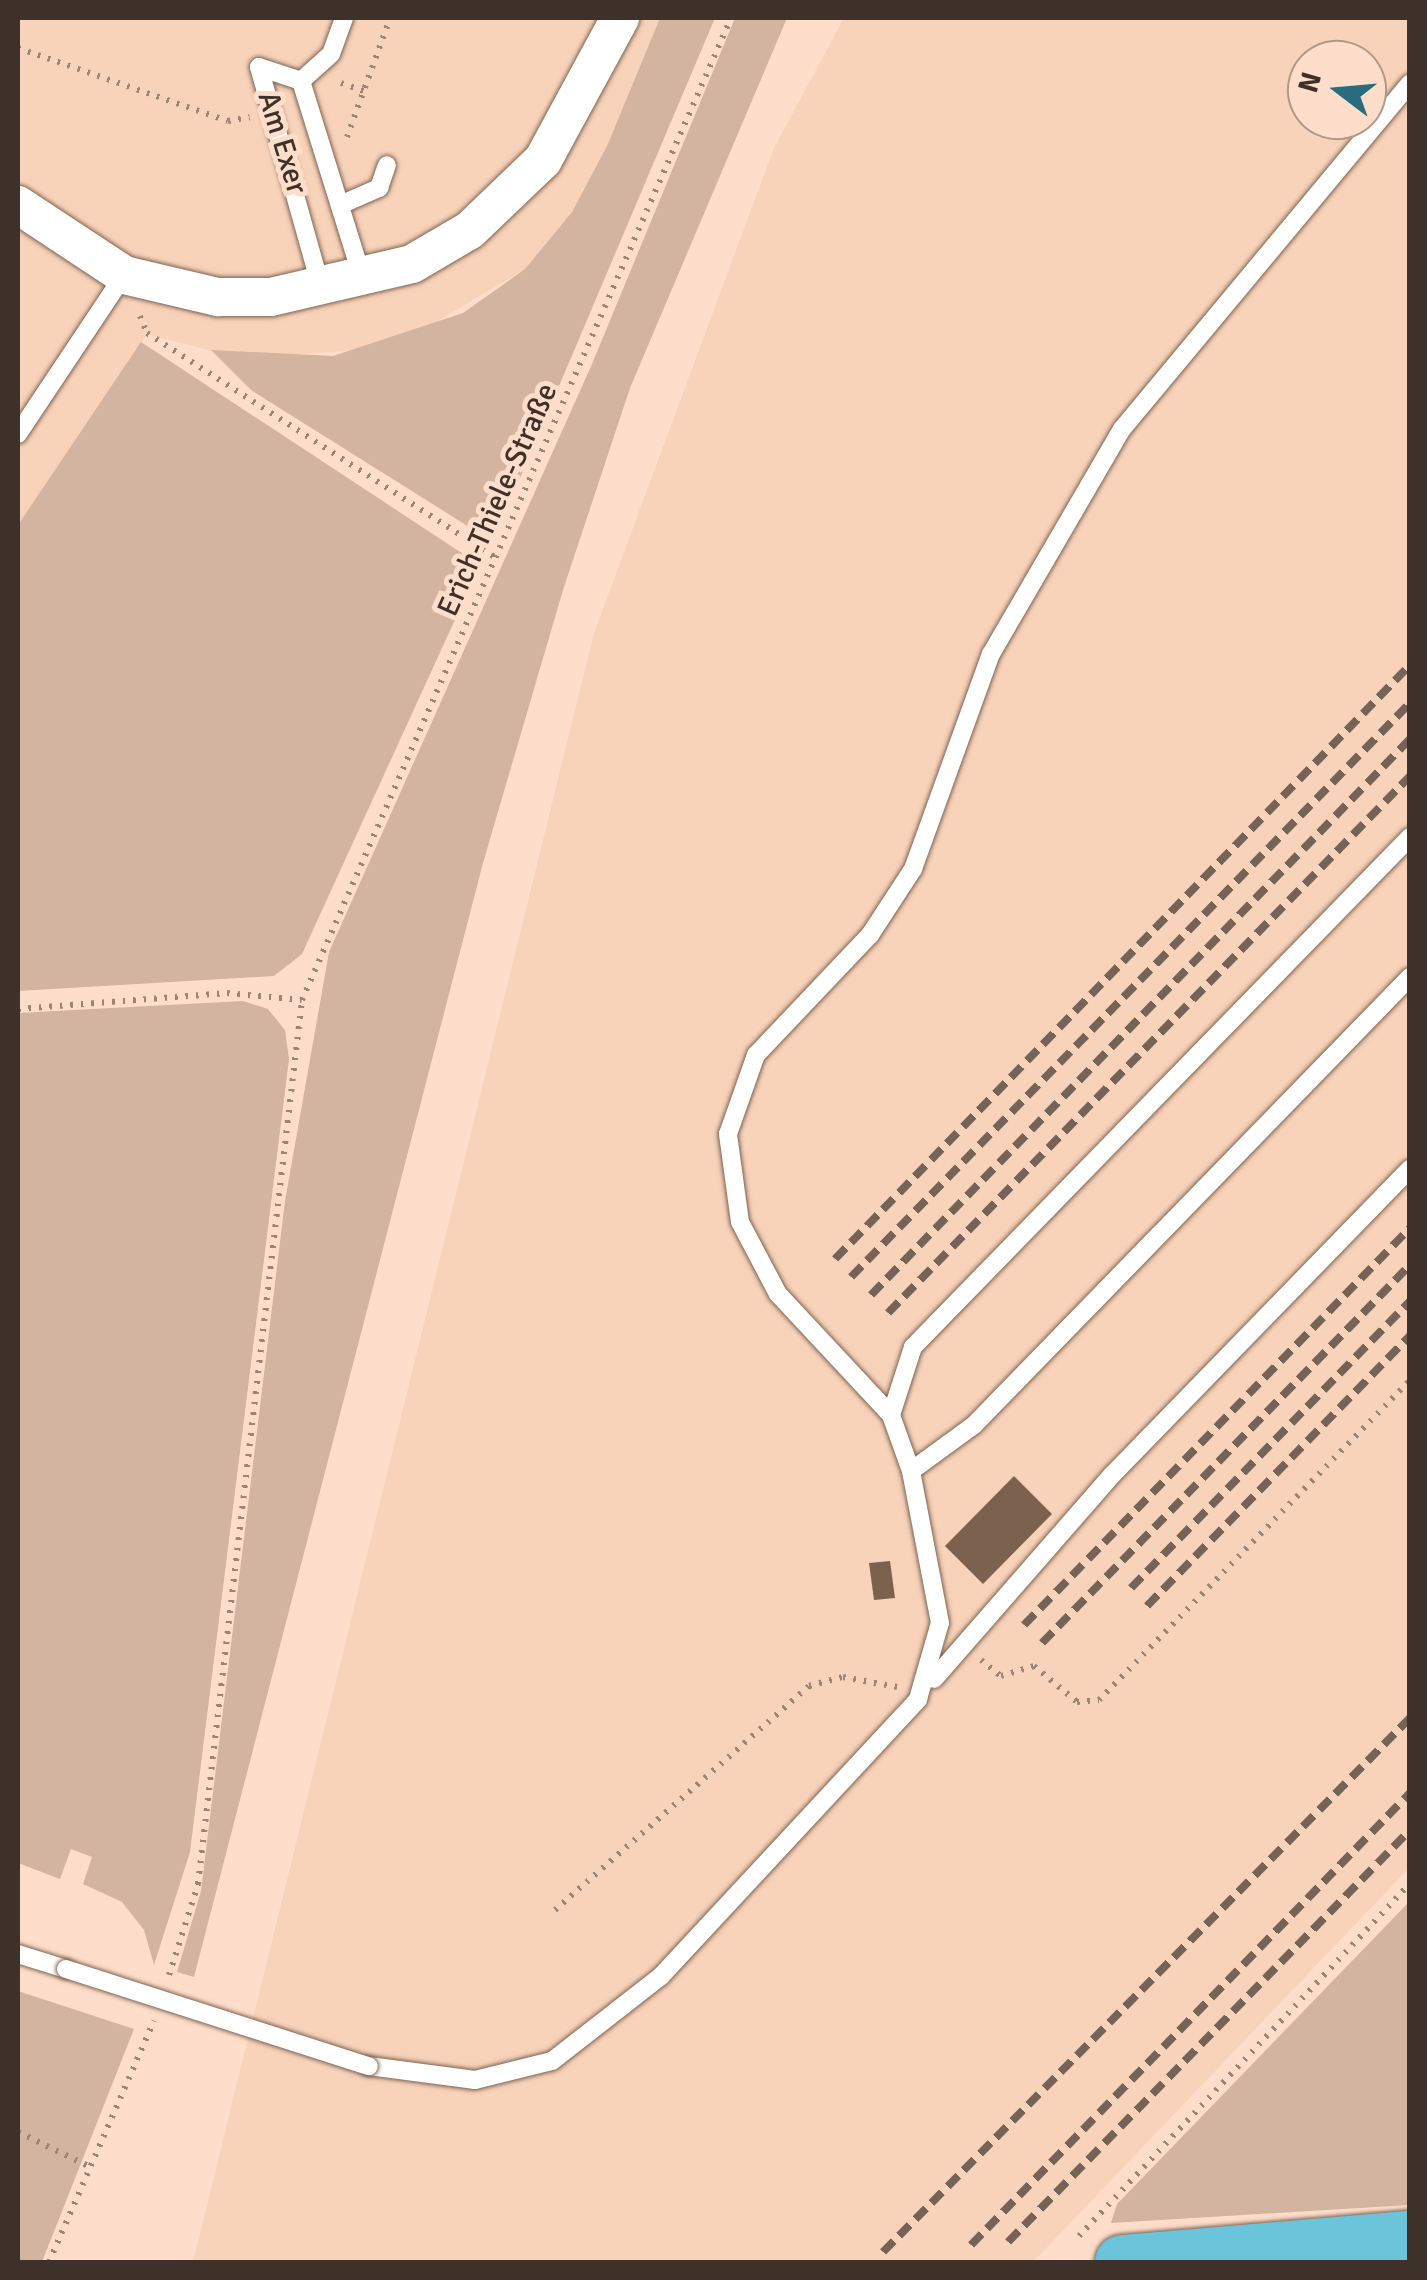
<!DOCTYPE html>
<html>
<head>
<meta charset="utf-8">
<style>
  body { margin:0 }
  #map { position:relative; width:1427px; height:2280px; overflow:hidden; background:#fedeca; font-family:Signika,sans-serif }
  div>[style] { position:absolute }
  .built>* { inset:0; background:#f8d2b9 }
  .green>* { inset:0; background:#d3b4a1 }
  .building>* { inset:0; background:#7c614f }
  .path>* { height:6px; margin-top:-3px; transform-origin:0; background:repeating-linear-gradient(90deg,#9b8577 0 2.5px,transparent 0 10.5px) }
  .roads { filter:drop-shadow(0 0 2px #7e6351) drop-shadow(0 0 2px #7e6351) }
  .service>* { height:18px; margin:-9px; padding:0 9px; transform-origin:9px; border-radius:9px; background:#fff }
  .minor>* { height:38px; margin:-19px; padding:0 19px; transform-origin:19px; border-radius:19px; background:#fff }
  .primary>* { height:55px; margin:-27.5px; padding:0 27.5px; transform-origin:27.5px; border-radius:27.5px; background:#6ac5da }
  .rail>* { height:8px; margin-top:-4px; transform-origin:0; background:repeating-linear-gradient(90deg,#756358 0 15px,transparent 0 23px) }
  .bridges { filter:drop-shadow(0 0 2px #7e6351) drop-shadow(0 0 2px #7e6351) }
  .service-bridge>* { height:18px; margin:-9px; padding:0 9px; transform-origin:9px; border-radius:9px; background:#fff }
  span { translate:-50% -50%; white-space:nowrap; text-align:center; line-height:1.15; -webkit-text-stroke:10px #fedeca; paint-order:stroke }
  .street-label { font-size:30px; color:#3d3129 }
  .frame { position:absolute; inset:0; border:20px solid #3d3129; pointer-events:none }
  .north { position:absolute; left:1287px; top:40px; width:100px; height:100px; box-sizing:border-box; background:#fedeca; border:2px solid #b1998a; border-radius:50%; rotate:286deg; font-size:28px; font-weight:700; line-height:40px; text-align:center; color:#3d3129 }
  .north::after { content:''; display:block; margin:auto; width:35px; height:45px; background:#2a6c7f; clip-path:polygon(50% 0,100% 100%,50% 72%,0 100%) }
</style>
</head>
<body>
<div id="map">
  <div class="built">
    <div style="clip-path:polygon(18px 18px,660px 18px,607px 146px,572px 212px,525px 269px,392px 348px,238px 358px,147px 334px,18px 525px)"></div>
    <div style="clip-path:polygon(evenodd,844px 18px,1409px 18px,1409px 1868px,1033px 2262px,193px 2262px,594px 633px,774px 148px,844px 18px,1307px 60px,1367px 60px,1367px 120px,1307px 120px,1307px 60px)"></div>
  </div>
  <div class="green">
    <div style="clip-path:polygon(660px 18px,715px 18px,493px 542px,251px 390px,211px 350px,333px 356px,463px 313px,525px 269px,572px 212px,607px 146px)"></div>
    <div style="clip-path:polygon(735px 18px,787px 18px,630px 388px,563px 590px,483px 863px,194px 1977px,177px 1972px,201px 1891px,285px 1201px,329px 952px,592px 364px)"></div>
    <div style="clip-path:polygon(141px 342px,480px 565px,302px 954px,274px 976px,18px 991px,18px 525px)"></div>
    <div style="clip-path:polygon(243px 1001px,268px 1009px,285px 1030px,289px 1059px,190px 1852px,154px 1965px,144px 1930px,122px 1902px,83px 1884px,92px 1857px,71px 1849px,60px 1879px,18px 1863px,18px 1013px)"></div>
    <div style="clip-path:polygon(1409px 1902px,1409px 2205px,1111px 2223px,1117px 2204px)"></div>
    <div style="clip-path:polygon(18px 1991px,134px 2029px,42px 2262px,18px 2262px)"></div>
  </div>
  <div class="building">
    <div style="clip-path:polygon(1014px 1476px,1052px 1514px,983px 1584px,945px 1546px)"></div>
    <div style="clip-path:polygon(890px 1561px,895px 1598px,874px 1600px,869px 1563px)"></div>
  </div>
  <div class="path">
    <div style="left:18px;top:48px;width:222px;rotate:19.2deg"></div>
    <div style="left:228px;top:121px;width:22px;rotate:-10deg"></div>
    <div style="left:341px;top:83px;width:24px;rotate:19deg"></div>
    <div style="left:347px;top:137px;width:127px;rotate:-70.1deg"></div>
    <div style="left:140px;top:316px;width:18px;rotate:68deg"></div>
    <div style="left:147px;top:333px;width:415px;rotate:32.8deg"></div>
    <div style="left:18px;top:1009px;width:210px;rotate:-4.4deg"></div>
    <div style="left:227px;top:993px;width:75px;rotate:5.3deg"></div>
    <div style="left:981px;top:1660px;width:26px;rotate:39deg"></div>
    <div style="left:1001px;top:1676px;width:34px;rotate:-17deg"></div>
    <div style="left:1034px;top:1666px;width:56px;rotate:39.9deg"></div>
    <div style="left:1077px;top:1702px;width:22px;rotate:-5deg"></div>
    <div style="left:1099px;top:1700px;width:446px;rotate:-45.8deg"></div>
    <div style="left:555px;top:1910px;width:339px;rotate:-41.4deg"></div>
    <div style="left:809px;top:1686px;width:35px;rotate:-15deg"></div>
    <div style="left:843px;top:1677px;width:55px;rotate:10.5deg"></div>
    <div style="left:169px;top:1975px;width:96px;rotate:-72.3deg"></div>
    <div style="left:198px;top:1884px;width:890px;rotate:-83.29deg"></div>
    <div style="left:302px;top:1000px;width:1072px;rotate:-66.4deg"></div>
    <div style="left:18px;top:2132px;width:82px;rotate:25.9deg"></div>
    <div style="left:1079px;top:2236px;width:483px;rotate:-46.8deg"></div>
    <div style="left:49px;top:2262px;width:263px;rotate:-66.5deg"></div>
  </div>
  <div class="roads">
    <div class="service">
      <div style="left:259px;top:67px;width:44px;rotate:18.4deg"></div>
      <div style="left:301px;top:81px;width:205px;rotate:72.7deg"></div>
      <div style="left:259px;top:67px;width:230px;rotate:74.3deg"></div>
      <div style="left:301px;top:81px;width:40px;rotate:-42deg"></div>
      <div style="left:331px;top:54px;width:38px;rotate:-70deg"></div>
      <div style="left:340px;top:205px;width:43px;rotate:-23.6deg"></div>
      <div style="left:379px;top:188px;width:24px;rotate:-71deg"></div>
      <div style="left:18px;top:434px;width:191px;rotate:-56.3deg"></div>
      <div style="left:891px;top:1415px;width:71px;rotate:-72.1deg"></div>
      <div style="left:913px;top:1347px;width:712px;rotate:-45.74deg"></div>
      <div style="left:911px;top:1471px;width:78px;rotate:-36.1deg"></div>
      <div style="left:974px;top:1425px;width:625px;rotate:-45.78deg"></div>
      <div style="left:934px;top:1679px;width:271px;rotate:-48.9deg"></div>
      <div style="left:1112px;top:1475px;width:427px;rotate:-45.8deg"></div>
      <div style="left:18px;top:1954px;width:50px;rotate:17.4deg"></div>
      <div style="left:369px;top:2066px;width:107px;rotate:7.5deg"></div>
      <div style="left:475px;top:2080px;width:79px;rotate:-13.9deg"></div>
      <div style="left:552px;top:2061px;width:138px;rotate:-37.9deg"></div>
      <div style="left:661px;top:1976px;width:378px;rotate:-47.1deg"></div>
      <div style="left:918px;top:1699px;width:79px;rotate:-73.9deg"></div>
      <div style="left:940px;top:1623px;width:155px;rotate:-100.8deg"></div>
      <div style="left:911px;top:1471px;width:59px;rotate:-109.7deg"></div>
      <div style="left:891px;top:1415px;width:166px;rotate:-133deg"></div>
      <div style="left:778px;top:1294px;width:81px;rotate:-117.8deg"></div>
      <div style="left:740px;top:1222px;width:89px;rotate:-97.8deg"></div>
      <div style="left:728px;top:1134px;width:84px;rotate:-70.5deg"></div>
      <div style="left:756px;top:1055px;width:166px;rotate:-46.5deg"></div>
      <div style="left:870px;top:935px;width:79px;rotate:-56.9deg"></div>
      <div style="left:913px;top:869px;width:229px;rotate:-70.1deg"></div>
      <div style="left:991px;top:654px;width:260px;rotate:-59.8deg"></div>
      <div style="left:1122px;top:429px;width:450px;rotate:-50.2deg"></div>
    </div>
    <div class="minor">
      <div style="left:18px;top:205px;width:127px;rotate:33.4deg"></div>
      <div style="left:124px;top:275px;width:97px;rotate:13.2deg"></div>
      <div style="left:218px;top:297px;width:53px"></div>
      <div style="left:271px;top:297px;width:145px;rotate:-13.2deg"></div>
      <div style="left:412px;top:264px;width:67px;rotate:-30.4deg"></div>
      <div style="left:470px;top:230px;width:101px;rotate:-43.8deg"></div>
      <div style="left:543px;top:160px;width:162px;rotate:-61.5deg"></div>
    </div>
    <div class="primary">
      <div style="left:1122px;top:2262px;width:289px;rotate:-4.8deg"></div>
    </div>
  </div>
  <div class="rail">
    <div style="left:835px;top:1259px;width:827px;rotate:-45.93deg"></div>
    <div style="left:851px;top:1277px;width:801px;rotate:-45.76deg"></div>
    <div style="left:871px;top:1295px;width:774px;rotate:-45.89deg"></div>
    <div style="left:888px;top:1313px;width:749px;rotate:-45.81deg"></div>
    <div style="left:1131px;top:1588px;width:400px;rotate:-45.8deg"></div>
    <div style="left:1147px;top:1606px;width:377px;rotate:-45.8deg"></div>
    <div style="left:1024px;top:1625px;width:554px;rotate:-45.8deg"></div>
    <div style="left:1042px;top:1643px;width:528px;rotate:-45.77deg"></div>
    <div style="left:1008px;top:2242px;width:576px;rotate:-45.7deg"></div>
    <div style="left:971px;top:2245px;width:630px;rotate:-45.84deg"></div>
    <div style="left:883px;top:2252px;width:750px;rotate:-45.38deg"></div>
  </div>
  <div class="bridges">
    <div class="service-bridge">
      <div style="left:66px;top:1969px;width:318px;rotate:17.8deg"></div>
    </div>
  </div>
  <div class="street-label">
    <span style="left:282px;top:143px;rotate:73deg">Am Exer</span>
    <span style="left:498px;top:500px;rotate:-66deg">Erich-Thiele-Straße</span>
  </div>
  <div class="frame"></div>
  <div class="north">N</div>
</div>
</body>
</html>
